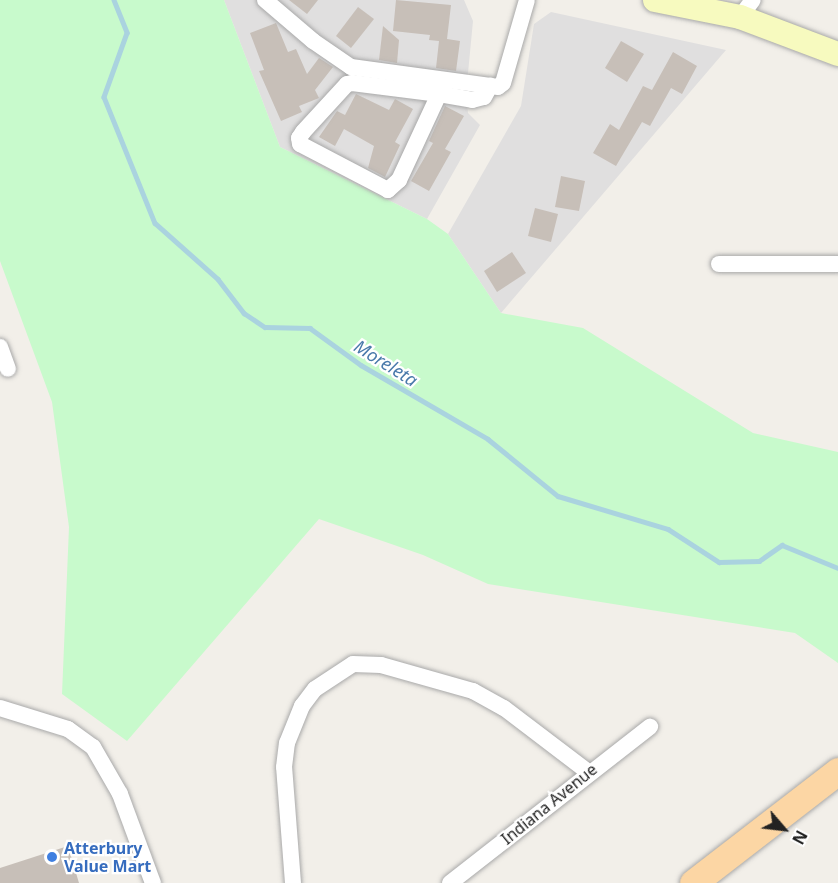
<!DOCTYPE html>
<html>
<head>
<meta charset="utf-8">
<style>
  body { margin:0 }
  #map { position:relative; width:838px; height:883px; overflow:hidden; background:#f2efe9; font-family:"Noto Sans",sans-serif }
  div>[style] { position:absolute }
  .residential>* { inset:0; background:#e0dfdf }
  .park>* { inset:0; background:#c8facc }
  .stream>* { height:4.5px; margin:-2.25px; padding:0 2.25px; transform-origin:2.25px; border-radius:2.25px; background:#aad3df }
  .building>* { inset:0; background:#c7bfb8 }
  .roads { filter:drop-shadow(0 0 2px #a9a9a9) drop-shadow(0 0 2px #a9a9a9) }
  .street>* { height:16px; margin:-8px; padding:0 8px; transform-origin:8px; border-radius:8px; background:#fff }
  .secondary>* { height:24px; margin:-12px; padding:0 12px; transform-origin:12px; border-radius:12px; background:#f7fabf }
  .primary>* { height:27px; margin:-13.5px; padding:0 13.5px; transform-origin:13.5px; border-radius:13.5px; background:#fcd6a4 }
  .dots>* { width:16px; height:16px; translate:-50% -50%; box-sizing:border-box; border:3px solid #fff; border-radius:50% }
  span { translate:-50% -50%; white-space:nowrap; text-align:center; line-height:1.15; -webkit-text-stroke:4.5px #fff; paint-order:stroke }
  .street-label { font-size:16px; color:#222 }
  .shop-label { font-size:16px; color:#366cbe; font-weight:700 }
  .left { translate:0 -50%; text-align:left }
  .water-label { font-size:18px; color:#4a7aab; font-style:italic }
  .north { position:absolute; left:754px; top:799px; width:60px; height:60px; -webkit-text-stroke:4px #fff; paint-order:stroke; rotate:118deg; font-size:16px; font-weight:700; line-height:24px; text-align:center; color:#222 }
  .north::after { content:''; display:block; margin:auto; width:21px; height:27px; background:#222; clip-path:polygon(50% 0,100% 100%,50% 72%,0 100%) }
</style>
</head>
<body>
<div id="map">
  <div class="residential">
    <div style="clip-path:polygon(224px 0,464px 0,473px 21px,466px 94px,468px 113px,480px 125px,427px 219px,280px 147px)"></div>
    <div style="clip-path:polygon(551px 12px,726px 50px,501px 313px,448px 234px,521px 106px,534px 24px)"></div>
  </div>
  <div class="park">
    <div style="clip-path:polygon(0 0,224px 0,280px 147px,427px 219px,448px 234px,501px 313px,583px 328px,753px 433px,838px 452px,838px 663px,795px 633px,488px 584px,423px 555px,319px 519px,127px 741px,62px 694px,69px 527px,52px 402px,0 261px)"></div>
  </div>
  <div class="stream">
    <div style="left:114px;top:0;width:35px;rotate:68deg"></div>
    <div style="left:127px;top:33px;width:68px;rotate:109.8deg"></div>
    <div style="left:104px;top:97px;width:136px;rotate:68deg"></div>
    <div style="left:155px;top:223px;width:84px;rotate:41.6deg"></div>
    <div style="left:218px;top:279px;width:43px;rotate:52.6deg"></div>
    <div style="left:244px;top:313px;width:25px;rotate:34deg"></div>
    <div style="left:265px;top:327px;width:45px;rotate:1.3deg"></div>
    <div style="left:310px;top:328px;width:63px;rotate:36deg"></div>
    <div style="left:361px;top:365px;width:147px;rotate:30.2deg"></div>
    <div style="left:488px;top:439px;width:90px;rotate:39.2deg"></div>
    <div style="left:558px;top:496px;width:115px;rotate:16.7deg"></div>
    <div style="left:668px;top:529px;width:61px;rotate:32.9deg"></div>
    <div style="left:719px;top:562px;width:40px;rotate:-1.4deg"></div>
    <div style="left:759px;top:561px;width:28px;rotate:-35deg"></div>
    <div style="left:782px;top:545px;width:61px;rotate:22.3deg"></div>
  </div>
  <div class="building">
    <div style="clip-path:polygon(289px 0,318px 0,307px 14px)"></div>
    <div style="clip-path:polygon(396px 0,451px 5px,447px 39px,460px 41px,456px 71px,436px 68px,439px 41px,429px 40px,430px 35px,393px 31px)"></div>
    <div style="clip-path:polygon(358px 7px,374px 19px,351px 48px,336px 36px)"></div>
    <div style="clip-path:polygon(276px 23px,288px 52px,296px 49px,307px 74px,319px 58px,333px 67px,315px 90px,319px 98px,299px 106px,302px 112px,281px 121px,259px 71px,264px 70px,250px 33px)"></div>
    <div style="clip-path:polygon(383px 26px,399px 40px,397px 63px,379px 60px)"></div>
    <div style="clip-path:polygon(621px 41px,644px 54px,627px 82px,605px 68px)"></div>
    <div style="clip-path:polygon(673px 52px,697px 66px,682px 94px,671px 88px,650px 126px,642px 122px,616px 166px,593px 153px,610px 124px,619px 130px,643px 86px,652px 90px)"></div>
    <div style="clip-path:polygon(356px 94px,389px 110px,395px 99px,413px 109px,395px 142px,400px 145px,385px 177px,368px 168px,374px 146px,344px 129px,335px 146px,319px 137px,337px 111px,345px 115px)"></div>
    <div style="clip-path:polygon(445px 106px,464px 116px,445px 149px,451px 152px,429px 191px,411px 181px,433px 143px,429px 141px)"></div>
    <div style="clip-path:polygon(561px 176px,585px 181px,579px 211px,555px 207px)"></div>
    <div style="clip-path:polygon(535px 208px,558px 214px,551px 242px,528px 236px)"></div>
    <div style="clip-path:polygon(512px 252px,526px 273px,497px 292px,484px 271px)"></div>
    <div style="clip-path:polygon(68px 846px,79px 883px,0 883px,0 868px)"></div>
  </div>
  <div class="roads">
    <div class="street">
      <div style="left:265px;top:0;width:63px;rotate:40.5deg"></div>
      <div style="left:313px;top:41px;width:46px;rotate:34.4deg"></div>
      <div style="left:351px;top:67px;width:148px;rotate:7.7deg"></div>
      <div style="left:498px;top:87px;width:6px;rotate:-39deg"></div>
      <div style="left:503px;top:83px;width:86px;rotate:-73.9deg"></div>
      <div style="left:740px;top:17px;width:21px;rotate:-53deg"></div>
      <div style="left:439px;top:94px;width:95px;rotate:114.9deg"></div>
      <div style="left:399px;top:180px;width:15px;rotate:138deg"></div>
      <div style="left:388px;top:190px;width:99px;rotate:-152.4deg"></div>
      <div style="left:300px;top:144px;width:6px;rotate:-99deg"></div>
      <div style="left:299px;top:138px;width:7px;rotate:-56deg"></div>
      <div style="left:303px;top:132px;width:65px;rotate:-47.5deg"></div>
      <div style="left:347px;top:84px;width:5px;rotate:-11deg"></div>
      <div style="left:352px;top:83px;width:88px;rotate:7.2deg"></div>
      <div style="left:439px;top:94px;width:34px;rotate:10deg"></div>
      <div style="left:472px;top:100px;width:12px;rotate:-14deg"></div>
      <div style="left:484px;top:97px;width:13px;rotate:-61deg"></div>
      <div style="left:719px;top:264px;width:119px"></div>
      <div style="left:0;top:347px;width:23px;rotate:70deg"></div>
      <div style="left:0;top:708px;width:71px;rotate:17.2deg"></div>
      <div style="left:68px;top:729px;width:31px;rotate:36deg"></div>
      <div style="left:93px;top:747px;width:54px;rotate:60.1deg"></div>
      <div style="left:120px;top:794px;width:95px;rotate:69.7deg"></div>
      <div style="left:293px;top:883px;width:116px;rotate:-94.4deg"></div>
      <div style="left:284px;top:767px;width:24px;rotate:-83deg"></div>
      <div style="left:287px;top:743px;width:40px;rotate:-68deg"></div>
      <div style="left:302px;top:706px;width:21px;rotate:-53deg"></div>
      <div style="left:315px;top:689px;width:45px;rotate:-33.3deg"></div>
      <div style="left:353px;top:664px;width:28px;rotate:2deg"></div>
      <div style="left:381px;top:665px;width:96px;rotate:15.8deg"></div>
      <div style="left:473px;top:691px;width:35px;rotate:29deg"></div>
      <div style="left:504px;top:708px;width:106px;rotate:37.3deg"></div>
      <div style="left:450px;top:883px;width:254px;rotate:-38deg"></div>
    </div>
    <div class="secondary">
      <div style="left:655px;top:0;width:87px;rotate:11.3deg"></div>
      <div style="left:740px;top:17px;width:105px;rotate:20.7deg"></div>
    </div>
    <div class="primary">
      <div style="left:693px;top:883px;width:183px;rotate:-37.7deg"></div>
    </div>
  </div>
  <div class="dots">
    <div style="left:52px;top:857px;background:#3f7fe0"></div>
  </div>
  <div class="street-label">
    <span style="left:549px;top:804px;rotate:-39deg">Indiana Avenue</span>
  </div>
  <div class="shop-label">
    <span class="left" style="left:64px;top:857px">Atterbury<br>Value Mart</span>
  </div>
  <div class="water-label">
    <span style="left:386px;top:363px;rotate:32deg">Moreleta</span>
  </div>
  <div class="north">N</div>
</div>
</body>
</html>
